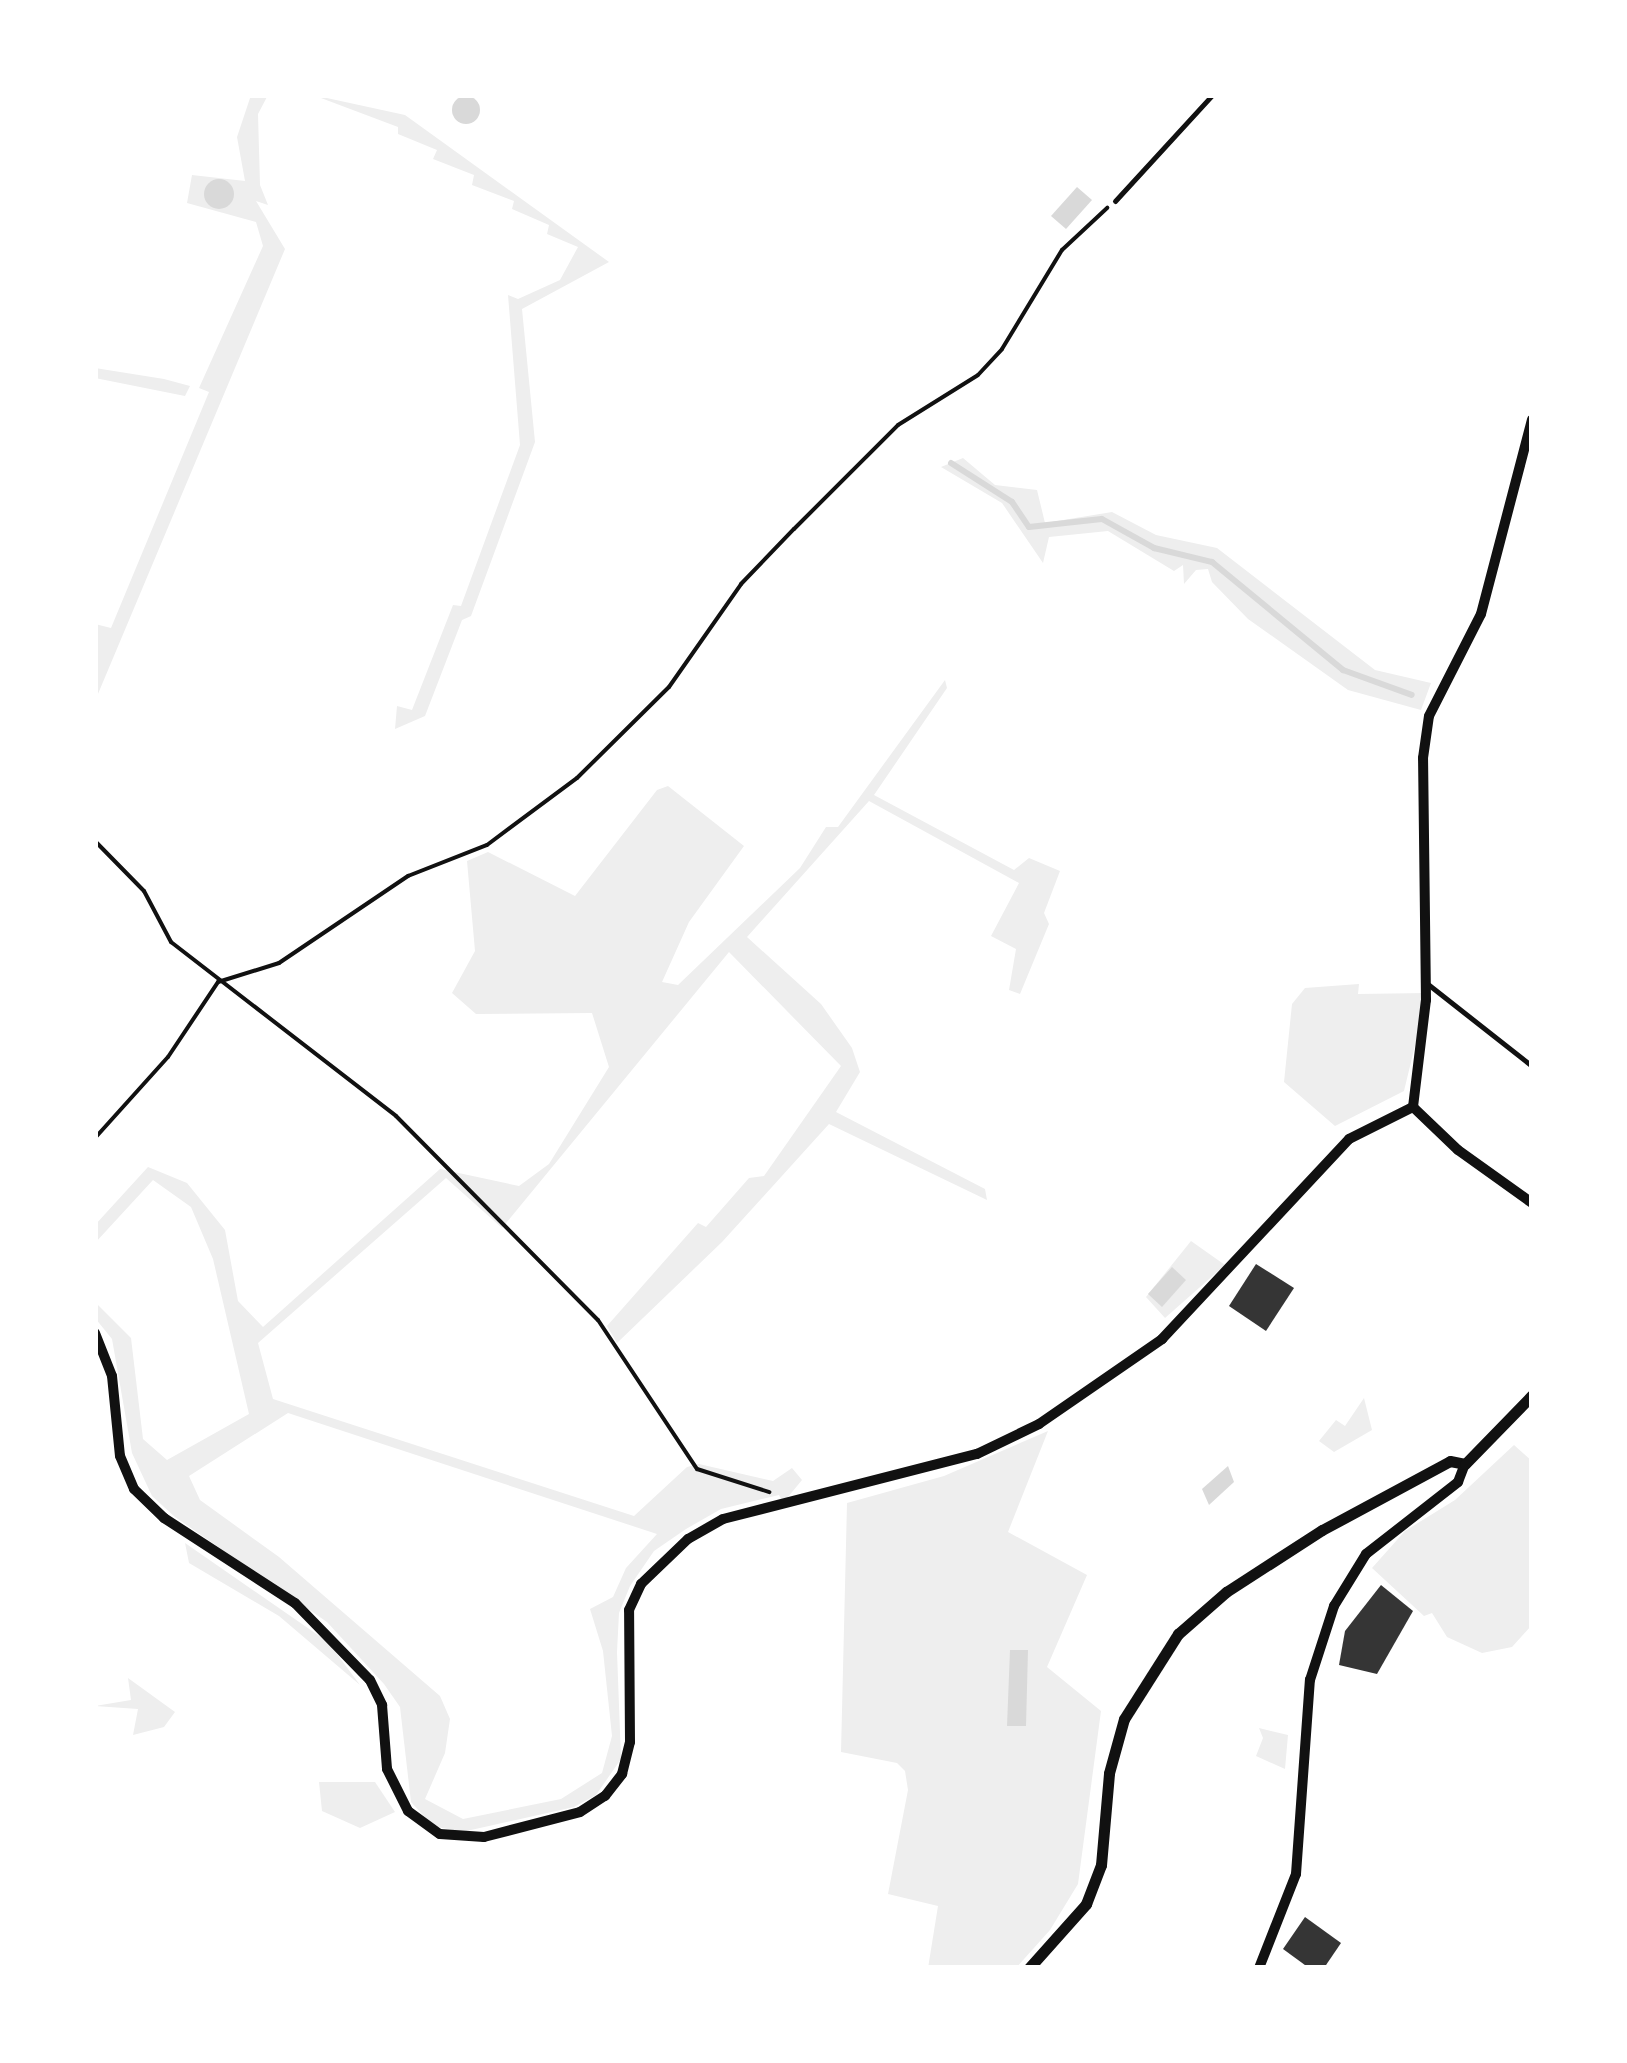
<!DOCTYPE html>
<html>
<head>
<meta charset="utf-8">
<style>
  body { margin:0 }
  #map { position:relative; width:1627px; height:2063px; overflow:hidden; background:#fff; font-family:"DM Sans",sans-serif }
  div>[style] { position:absolute }
  .green>* { inset:0; background:#eee }
  .water>* { inset:0; background:#d9d9d9 }
  .round { border-radius:50% }
  .stream>* { height:6px; margin:-3px; padding:0 3px; transform-origin:3px; border-radius:3px; background:#d9d9d9 }
  .building>* { inset:0; background:#353535 }
  .path>* { height:4px; margin:-2px; padding:0 2px; transform-origin:2px; border-radius:2px; background:#111 }
  .service>* { height:5px; margin:-2.5px; padding:0 2.5px; transform-origin:2.5px; border-radius:2.5px; background:#111 }
  .minor>* { height:10px; margin:-5px; padding:0 5px; transform-origin:5px; border-radius:5px; background:#111 }
  .tertiary>* { height:11px; margin:-5.5px; padding:0 5.5px; transform-origin:5.5px; border-radius:5.5px; background:#111 }
  span { translate:-50% -50%; white-space:nowrap; text-align:center; line-height:1.15; -webkit-text-stroke:8px #fff; paint-order:stroke }
  .frame { position:absolute; inset:0; border:98px solid #fff; pointer-events:none }
</style>
</head>
<body>
<div id="map">
  <div class="green">
    <div style="clip-path:polygon(251px 95px,268px 95px,258px 114px,260px 185px,268px 205px,256px 201px,285px 249px,95px 701px,95px 624px,111px 628px,209px 392px,199px 388px,263px 246px,256px 222px,187px 203px,192px 175px,245px 181px,237px 137px)"></div>
    <div style="clip-path:polygon(313px 95px,405px 115px,609px 262px,522px 309px,535px 442px,471px 616px,462px 620px,425px 716px,395px 729px,397px 706px,412px 710px,453px 605px,461px 606px,520px 445px,508px 295px,518px 299px,560px 280px,578px 247px,547px 234px,549px 225px,512px 209px,514px 201px,472px 185px,474px 175px,433px 159px,437px 150px,398px 134px,398px 127px)"></div>
    <div style="clip-path:polygon(95px 368px,164px 379px,190px 386px,185px 396px,95px 378px)"></div>
    <div style="clip-path:polygon(963px 458px,995px 485px,1037px 490px,1045px 523px,1112px 512px,1156px 535px,1217px 548px,1375px 670px,1431px 683px,1421px 710px,1348px 690px,1248px 619px,1212px 582px,1208px 569px,1196px 570px,1184px 584px,1183px 565px,1174px 571px,1108px 531px,1049px 537px,1043px 563px,1002px 503px,941px 467px)"></div>
    <div style="clip-path:polygon(evenodd,945px 680px,947px 688px,874px 795px,1014px 870px,1029px 858px,1060px 871px,1044px 913px,1049px 924px,1020px 994px,1009px 990px,1016px 949px,991px 936px,1019px 883px,869px 801px,747px 937px,821px 1004px,852px 1048px,860px 1072px,836px 1112px,985px 1189px,987px 1200px,829px 1124px,722px 1242px,617px 1343px,607px 1326px,698px 1223px,706px 1227px,749px 1178px,764px 1176px,841px 1066px,729px 952px,502px 1228px,446px 1178px,258px 1343px,273px 1399px,634px 1516px,687px 1467px,699px 1464px,773px 1481px,792px 1468px,802px 1480px,783px 1503px,779px 1495px,721px 1509px,686px 1529px,654px 1551px,630px 1586px,619px 1613px,617px 1652px,621px 1759px,596px 1795px,574px 1807px,462px 1832px,433px 1826px,411px 1802px,400px 1707px,384px 1684px,327px 1622px,175px 1517px,152px 1496px,132px 1453px,112px 1339px,95px 1318px,95px 1302px,131px 1338px,143px 1439px,167px 1460px,249px 1414px,213px 1259px,191px 1207px,153px 1180px,95px 1243px,95px 1225px,148px 1167px,187px 1183px,225px 1230px,238px 1301px,263px 1327px,440px 1169px,519px 1186px,549px 1164px,609px 1067px,592px 1013px,476px 1014px,452px 993px,475px 951px,467px 861px,488px 852px,575px 896px,657px 790px,668px 786px,744px 846px,689px 922px,662px 982px,678px 985px,800px 868px,826px 827px,838px 827px,945px 680px,288px 1413px,657px 1534px,626px 1568px,613px 1597px,590px 1609px,603px 1651px,612px 1736px,602px 1773px,561px 1799px,463px 1819px,425px 1799px,445px 1753px,450px 1719px,440px 1696px,279px 1557px,200px 1500px,189px 1476px,288px 1413px)"></div>
    <div style="clip-path:polygon(1359px 984px,1358px 994px,1427px 993px,1426px 1000px,1404px 1091px,1335px 1126px,1284px 1082px,1292px 1004px,1305px 988px)"></div>
    <div style="clip-path:polygon(1191px 1241px,1225px 1265px,1165px 1318px,1146px 1297px)"></div>
    <div style="clip-path:polygon(1364px 1398px,1372px 1430px,1334px 1452px,1319px 1441px,1336px 1420px,1345px 1426px)"></div>
    <div style="clip-path:polygon(1048px 1431px,1008px 1532px,1087px 1575px,1047px 1667px,1101px 1711px,1078px 1884px,1050px 1930px,1016px 1968px,928px 1968px,938px 1906px,888px 1894px,908px 1790px,905px 1771px,897px 1763px,841px 1752px,847px 1503px,944px 1476px)"></div>
    <div style="clip-path:polygon(1514px 1445px,1532px 1461px,1532px 1625px,1512px 1647px,1482px 1653px,1447px 1637px,1432px 1613px,1424px 1616px,1372px 1568px,1405px 1531px,1455px 1500px)"></div>
    <div style="clip-path:polygon(185px 1543px,328px 1642px,360px 1685px,279px 1616px,189px 1563px)"></div>
    <div style="clip-path:polygon(128px 1678px,175px 1712px,164px 1727px,133px 1735px,138px 1709px,95px 1706px,131px 1700px)"></div>
    <div style="clip-path:polygon(1259px 1728px,1288px 1735px,1285px 1769px,1256px 1756px,1263px 1738px)"></div>
    <div style="clip-path:polygon(319px 1782px,375px 1782px,395px 1812px,360px 1828px,322px 1811px)"></div>
  </div>
  <div class="water">
    <div class="round" style="left:452px;top:96px;width:28px;height:28px"></div>
    <div class="round" style="left:204px;top:179px;width:30px;height:30px"></div>
    <div style="clip-path:polygon(1077px 187px,1092px 200px,1066px 229px,1051px 216px)"></div>
    <div style="clip-path:polygon(1172px 1267px,1186px 1280px,1162px 1307px,1148px 1294px)"></div>
    <div style="clip-path:polygon(1228px 1466px,1234px 1482px,1209px 1505px,1202px 1489px)"></div>
    <div style="clip-path:polygon(1010px 1650px,1028px 1650px,1026px 1726px,1007px 1726px)"></div>
  </div>
  <div class="stream">
    <div style="left:951px;top:463px;width:72px;rotate:32.6deg"></div>
    <div style="left:1012px;top:502px;width:30px;rotate:56deg"></div>
    <div style="left:1029px;top:527px;width:73px;rotate:-6.3deg"></div>
    <div style="left:1102px;top:519px;width:60px;rotate:29.1deg"></div>
    <div style="left:1154px;top:548px;width:60px;rotate:13.6deg"></div>
    <div style="left:1212px;top:562px;width:170px;rotate:39.5deg"></div>
    <div style="left:1343px;top:670px;width:73px;rotate:19.9deg"></div>
  </div>
  <div class="building">
    <div style="clip-path:polygon(1256px 1264px,1294px 1288px,1266px 1331px,1229px 1306px)"></div>
    <div style="clip-path:polygon(1381px 1585px,1413px 1611px,1377px 1674px,1339px 1665px,1345px 1631px)"></div>
    <div style="clip-path:polygon(1305px 1917px,1341px 1943px,1324px 1968px,1309px 1968px,1283px 1949px)"></div>
  </div>
  <div class="path">
    <div style="left:95px;top:841px;width:70px;rotate:45.6deg"></div>
    <div style="left:144px;top:891px;width:58px;rotate:62.1deg"></div>
    <div style="left:171px;top:942px;width:284px;rotate:37.7deg"></div>
    <div style="left:396px;top:1116px;width:287px;rotate:45.3deg"></div>
    <div style="left:598px;top:1320px;width:179px;rotate:56.4deg"></div>
    <div style="left:697px;top:1469px;width:76px;rotate:17.7deg"></div>
    <div style="left:95px;top:1138px;width:109px;rotate:-48deg"></div>
    <div style="left:168px;top:1057px;width:90px;rotate:-56.3deg"></div>
    <div style="left:218px;top:982px;width:64px;rotate:-17.3deg"></div>
    <div style="left:279px;top:963px;width:156px;rotate:-34deg"></div>
    <div style="left:408px;top:876px;width:85px;rotate:-21.4deg"></div>
    <div style="left:487px;top:845px;width:112px;rotate:-36.7deg"></div>
    <div style="left:577px;top:778px;width:129px;rotate:-44.7deg"></div>
    <div style="left:669px;top:687px;width:126px;rotate:-55deg"></div>
    <div style="left:741px;top:584px;width:76px;rotate:-46.1deg"></div>
    <div style="left:794px;top:529px;width:147px;rotate:-45deg"></div>
    <div style="left:898px;top:425px;width:94px;rotate:-32deg"></div>
    <div style="left:978px;top:375px;width:35px;rotate:-47deg"></div>
    <div style="left:1002px;top:349px;width:116px;rotate:-58.8deg"></div>
    <div style="left:1062px;top:250px;width:62px;rotate:-43deg"></div>
  </div>
  <div class="service">
    <div style="left:1115px;top:201px;width:144px;rotate:-47.5deg"></div>
    <div style="left:1429px;top:985px;width:131px;rotate:38.2deg"></div>
  </div>
  <div class="minor">
    <div style="left:1413px;top:1107px;width:108px;rotate:-83.1deg"></div>
    <div style="left:1426px;top:1000px;width:242px;rotate:-90.7deg"></div>
    <div style="left:1423px;top:758px;width:42px;rotate:-81.9deg"></div>
    <div style="left:1429px;top:716px;width:114px;rotate:-63deg"></div>
    <div style="left:1481px;top:614px;width:201px;rotate:-75.3deg"></div>
    <div style="left:1413px;top:1107px;width:62px;rotate:43.7deg"></div>
    <div style="left:1458px;top:1150px;width:91px;rotate:35.6deg"></div>
    <div style="left:95px;top:1333px;width:46px;rotate:68.4deg"></div>
    <div style="left:112px;top:1376px;width:80px;rotate:84.3deg"></div>
    <div style="left:120px;top:1456px;width:36px;rotate:67deg"></div>
    <div style="left:134px;top:1489px;width:42px;rotate:44deg"></div>
    <div style="left:164px;top:1518px;width:156px;rotate:33deg"></div>
    <div style="left:295px;top:1603px;width:107px;rotate:45.8deg"></div>
    <div style="left:370px;top:1680px;width:28px;rotate:64deg"></div>
    <div style="left:382px;top:1705px;width:64px;rotate:85.5deg"></div>
    <div style="left:387px;top:1769px;width:47px;rotate:63.4deg"></div>
    <div style="left:408px;top:1811px;width:39px;rotate:36deg"></div>
    <div style="left:440px;top:1834px;width:44px;rotate:3.9deg"></div>
    <div style="left:484px;top:1837px;width:99px;rotate:-14.6deg"></div>
    <div style="left:580px;top:1812px;width:30px;rotate:-33deg"></div>
    <div style="left:605px;top:1796px;width:28px;rotate:-52deg"></div>
    <div style="left:622px;top:1774px;width:33px;rotate:-76deg"></div>
    <div style="left:630px;top:1742px;width:132px;rotate:-90.4deg"></div>
    <div style="left:629px;top:1610px;width:29px;rotate:-65deg"></div>
    <div style="left:641px;top:1584px;width:65px;rotate:-43.8deg"></div>
    <div style="left:688px;top:1539px;width:40px;rotate:-29.7deg"></div>
    <div style="left:723px;top:1519px;width:262px;rotate:-14.4deg"></div>
    <div style="left:977px;top:1454px;width:69px;rotate:-25.8deg"></div>
    <div style="left:1039px;top:1424px;width:150px;rotate:-34.6deg"></div>
    <div style="left:1162px;top:1339px;width:274px;rotate:-46.9deg"></div>
    <div style="left:1349px;top:1139px;width:72px;rotate:-26.6deg"></div>
    <div style="left:1259px;top:1968px;width:101px;rotate:-68.5deg"></div>
    <div style="left:1296px;top:1874px;width:195px;rotate:-85.9deg"></div>
    <div style="left:1310px;top:1680px;width:78px;rotate:-72deg"></div>
    <div style="left:1334px;top:1606px;width:61px;rotate:-58.4deg"></div>
    <div style="left:1366px;top:1554px;width:117px;rotate:-38deg"></div>
    <div style="left:1458px;top:1482px;width:19px;rotate:-69deg"></div>
  </div>
  <div class="tertiary">
    <div style="left:1029px;top:1968px;width:86px;rotate:-48.3deg"></div>
    <div style="left:1086px;top:1904px;width:42px;rotate:-69deg"></div>
    <div style="left:1101px;top:1865px;width:92px;rotate:-85deg"></div>
    <div style="left:1109px;top:1773px;width:56px;rotate:-74.5deg"></div>
    <div style="left:1124px;top:1719px;width:101px;rotate:-57.6deg"></div>
    <div style="left:1178px;top:1634px;width:64px;rotate:-41.2deg"></div>
    <div style="left:1226px;top:1592px;width:114px;rotate:-32.9deg"></div>
    <div style="left:1322px;top:1530px;width:145px;rotate:-28.3deg"></div>
    <div style="left:1450px;top:1461px;width:15px;rotate:11deg"></div>
    <div style="left:1465px;top:1464px;width:96px;rotate:-45.8deg"></div>
  </div>
  <div class="frame"></div>
</div>
</body>
</html>
